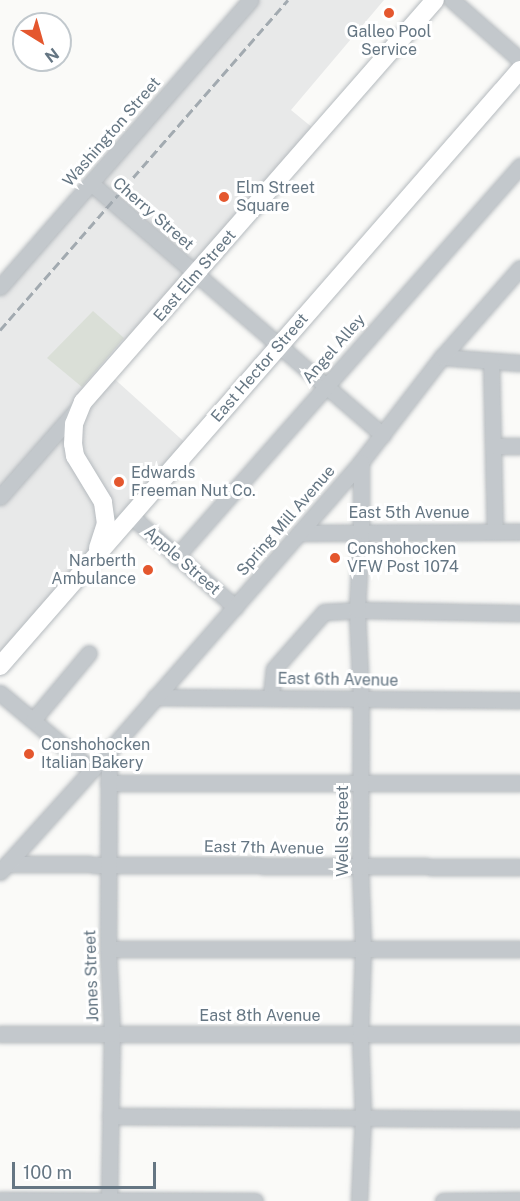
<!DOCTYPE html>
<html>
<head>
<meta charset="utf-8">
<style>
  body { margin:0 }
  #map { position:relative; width:520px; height:1201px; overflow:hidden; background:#fafaf8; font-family:"Public Sans",sans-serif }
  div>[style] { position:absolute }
  .built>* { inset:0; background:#e8e9e9 }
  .green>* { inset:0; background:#dadfd7 }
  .roads { filter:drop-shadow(0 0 2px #b5babe) drop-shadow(0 0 2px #b5babe) }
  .minor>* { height:15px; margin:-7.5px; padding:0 7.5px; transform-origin:7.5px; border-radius:7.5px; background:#c3c8cc }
  .major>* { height:18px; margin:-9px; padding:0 9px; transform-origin:9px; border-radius:9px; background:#fff }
  .rail>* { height:3px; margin-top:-1.5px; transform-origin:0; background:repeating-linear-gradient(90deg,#a2aab0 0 9px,transparent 0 13.5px) }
  .dots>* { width:16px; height:16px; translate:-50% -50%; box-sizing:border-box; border:3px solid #fff; border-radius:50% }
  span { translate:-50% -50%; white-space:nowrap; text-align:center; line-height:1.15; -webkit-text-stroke:6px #fff; paint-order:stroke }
  .poi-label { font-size:16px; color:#657683 }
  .left { translate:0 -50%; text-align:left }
  .right { translate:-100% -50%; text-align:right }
  .street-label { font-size:16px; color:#657683 }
  .north { position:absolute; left:12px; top:12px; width:60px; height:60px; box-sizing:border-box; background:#fff; border:2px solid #c1c8cd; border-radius:50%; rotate:143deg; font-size:16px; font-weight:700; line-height:24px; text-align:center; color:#657683 }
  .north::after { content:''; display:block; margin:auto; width:21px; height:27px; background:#e4572e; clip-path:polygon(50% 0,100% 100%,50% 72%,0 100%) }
  .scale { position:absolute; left:12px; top:1162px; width:144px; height:27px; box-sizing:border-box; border:3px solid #657683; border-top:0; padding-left:8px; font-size:18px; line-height:21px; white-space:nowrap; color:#657683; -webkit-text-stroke:4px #fff; paint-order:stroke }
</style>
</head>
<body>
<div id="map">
  <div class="built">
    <div style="clip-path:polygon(250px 0,384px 0,291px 110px,319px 133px,109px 374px,190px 447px,0 666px,0 287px)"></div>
  </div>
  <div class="green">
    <div style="clip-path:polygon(93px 311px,124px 338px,82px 387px,47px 358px)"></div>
  </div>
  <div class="roads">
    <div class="minor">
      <div style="left:452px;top:0;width:91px;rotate:41.4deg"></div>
      <div style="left:92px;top:184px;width:384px;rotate:40.8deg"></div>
      <div style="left:0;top:287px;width:381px;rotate:-48.9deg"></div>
      <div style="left:442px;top:357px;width:78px;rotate:4.4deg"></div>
      <div style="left:491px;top:361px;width:171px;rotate:88.7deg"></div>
      <div style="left:495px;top:446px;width:25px"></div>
      <div style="left:0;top:497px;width:120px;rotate:-48.7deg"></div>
      <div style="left:130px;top:515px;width:140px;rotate:41.2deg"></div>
      <div style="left:299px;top:533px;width:221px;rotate:-0.3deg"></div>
      <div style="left:176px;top:557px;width:521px;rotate:-48.66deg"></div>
      <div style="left:0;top:693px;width:120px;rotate:39.9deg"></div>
      <div style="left:271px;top:696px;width:27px;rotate:-84deg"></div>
      <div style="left:274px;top:669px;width:76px;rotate:-48.7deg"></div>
      <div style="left:324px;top:612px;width:33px;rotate:-3deg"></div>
      <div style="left:357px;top:610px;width:163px;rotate:1.1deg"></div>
      <div style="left:155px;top:697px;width:365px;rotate:0.5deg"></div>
      <div style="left:33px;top:720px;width:87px;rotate:-50.1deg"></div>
      <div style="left:108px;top:783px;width:412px"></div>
      <div style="left:7px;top:864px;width:513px;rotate:0.34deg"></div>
      <div style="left:0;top:872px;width:163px;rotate:-48deg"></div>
      <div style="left:109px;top:751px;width:383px;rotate:-48.9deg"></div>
      <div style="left:361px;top:462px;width:133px;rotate:-52.4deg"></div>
      <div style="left:442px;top:357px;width:118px;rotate:-48.8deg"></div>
      <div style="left:108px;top:949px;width:412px"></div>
      <div style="left:0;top:1034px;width:520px"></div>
      <div style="left:110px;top:1116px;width:410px;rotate:0.4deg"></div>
      <div style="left:0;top:1200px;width:255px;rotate:0.2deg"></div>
      <div style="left:109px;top:1201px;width:167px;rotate:-89deg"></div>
      <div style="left:112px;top:1034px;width:85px;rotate:-92.7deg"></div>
      <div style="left:108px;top:949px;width:198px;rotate:-89.7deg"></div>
      <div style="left:359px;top:1201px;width:85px;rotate:-87.3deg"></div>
      <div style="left:363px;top:1116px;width:81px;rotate:-92.1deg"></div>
      <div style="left:360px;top:1035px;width:88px;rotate:-88deg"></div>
      <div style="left:363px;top:947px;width:80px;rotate:-92.1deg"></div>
      <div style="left:360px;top:867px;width:168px;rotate:-89.7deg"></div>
      <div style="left:361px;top:699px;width:89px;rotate:-92.6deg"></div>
      <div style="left:357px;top:610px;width:79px;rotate:-87.1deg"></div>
      <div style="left:361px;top:531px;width:69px;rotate:-90deg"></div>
      <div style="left:443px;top:1201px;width:77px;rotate:-0.7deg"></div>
    </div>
    <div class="major">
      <div style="left:98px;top:548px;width:25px;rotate:-72deg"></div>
      <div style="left:106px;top:524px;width:22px;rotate:-98deg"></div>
      <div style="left:103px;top:502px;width:54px;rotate:-121.3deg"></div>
      <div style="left:75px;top:456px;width:12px;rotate:-99deg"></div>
      <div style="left:73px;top:444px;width:20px;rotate:-87deg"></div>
      <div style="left:74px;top:424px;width:24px;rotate:-68deg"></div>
      <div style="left:83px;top:402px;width:534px;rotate:-48.79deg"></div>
      <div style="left:0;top:666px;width:791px;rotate:-48.9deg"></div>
    </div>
  </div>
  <div class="rail">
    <div style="left:0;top:330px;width:438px;rotate:-48.9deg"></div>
  </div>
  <div class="dots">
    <div style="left:389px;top:13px;background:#e4572e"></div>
    <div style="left:224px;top:197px;background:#e4572e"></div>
    <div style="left:119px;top:482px;background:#e4572e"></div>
    <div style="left:335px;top:558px;background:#e4572e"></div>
    <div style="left:148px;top:570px;background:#e4572e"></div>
    <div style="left:29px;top:754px;background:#e4572e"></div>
  </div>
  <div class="poi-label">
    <span style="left:389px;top:41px">Galleo Pool<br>Service</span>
    <span class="left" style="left:236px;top:197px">Elm Street<br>Square</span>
    <span class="left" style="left:131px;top:482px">Edwards<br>Freeman Nut Co.</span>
    <span class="left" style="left:347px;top:558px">Conshohocken<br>VFW Post 1074</span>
    <span class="right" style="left:136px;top:570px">Narberth<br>Ambulance</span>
    <span class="left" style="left:41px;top:754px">Conshohocken<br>Italian Bakery</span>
  </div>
  <div class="street-label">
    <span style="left:112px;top:132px;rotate:-49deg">Washington Street</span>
    <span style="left:153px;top:214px;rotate:41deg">Cherry Street</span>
    <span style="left:195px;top:276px;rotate:-49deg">East Elm Street</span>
    <span style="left:334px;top:349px;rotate:-49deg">Angel Alley</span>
    <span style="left:260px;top:368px;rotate:-49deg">East Hector Street</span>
    <span style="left:409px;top:513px">East 5th Avenue</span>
    <span style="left:286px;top:521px;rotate:-49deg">Spring Mill Avenue</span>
    <span style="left:182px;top:561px;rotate:41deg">Apple Street</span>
    <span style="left:338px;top:680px;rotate:1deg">East 6th Avenue</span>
    <span style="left:343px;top:831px;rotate:-90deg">Wells Street</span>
    <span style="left:264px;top:848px;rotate:1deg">East 7th Avenue</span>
    <span style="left:92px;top:976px;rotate:-92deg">Jones Street</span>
    <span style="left:260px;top:1016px">East 8th Avenue</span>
  </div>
  <div class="north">N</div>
  <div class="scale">100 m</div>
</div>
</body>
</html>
